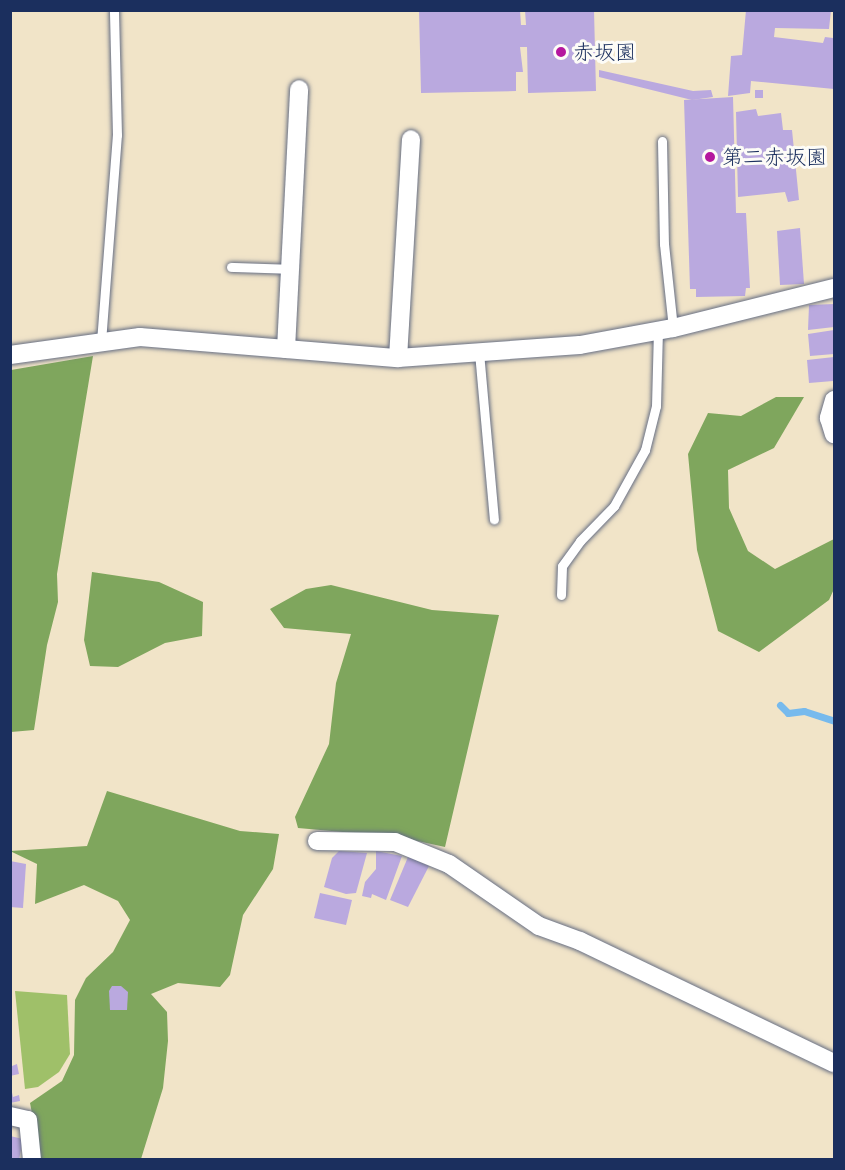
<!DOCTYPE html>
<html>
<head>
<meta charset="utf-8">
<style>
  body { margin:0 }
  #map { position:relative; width:845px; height:1170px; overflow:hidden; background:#f1e4c8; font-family:"Shantell Sans","Klee One",sans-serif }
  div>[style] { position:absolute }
  .green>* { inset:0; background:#9fc069 }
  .forest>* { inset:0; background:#7fa65d }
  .stream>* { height:7px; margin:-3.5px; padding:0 3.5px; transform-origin:3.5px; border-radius:3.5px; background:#77baed }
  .building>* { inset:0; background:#baa9df }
  .roads { filter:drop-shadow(0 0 2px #666e83) drop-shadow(0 0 2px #666e83) }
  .lane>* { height:9px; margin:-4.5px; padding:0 4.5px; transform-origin:4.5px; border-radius:4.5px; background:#fff }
  .street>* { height:18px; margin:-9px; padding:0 9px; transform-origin:9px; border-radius:9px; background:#fff }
  .dots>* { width:16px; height:16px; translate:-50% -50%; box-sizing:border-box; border:3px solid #fdfcf7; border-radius:50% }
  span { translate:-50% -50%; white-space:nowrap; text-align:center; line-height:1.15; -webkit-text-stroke:6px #fdfcf7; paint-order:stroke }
  .poi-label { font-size:21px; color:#1b2f5e }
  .left { translate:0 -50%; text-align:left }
  .frame { position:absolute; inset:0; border:12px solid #1b2f5e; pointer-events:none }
</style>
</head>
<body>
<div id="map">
  <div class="green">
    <div style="clip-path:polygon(15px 991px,67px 995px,70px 1054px,59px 1072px,38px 1087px,25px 1089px)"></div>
  </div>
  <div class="forest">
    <div style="clip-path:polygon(93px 356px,57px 574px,58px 602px,47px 645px,34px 730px,11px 732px,11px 370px)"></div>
    <div style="clip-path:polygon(776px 397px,804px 397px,774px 448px,728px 470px,729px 508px,748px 551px,775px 569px,834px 539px,834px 589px,829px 600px,759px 652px,718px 631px,697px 550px,688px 454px,708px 413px,741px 416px)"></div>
    <div style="clip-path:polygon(92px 572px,159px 582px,203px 602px,202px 636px,165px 643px,118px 667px,90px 666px,84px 640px)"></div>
    <div style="clip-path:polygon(331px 585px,432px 610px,499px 615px,445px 847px,399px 837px,298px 828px,295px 817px,329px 744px,336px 683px,351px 634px,284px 628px,270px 609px,306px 589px)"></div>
    <div style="clip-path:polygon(107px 791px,240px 831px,279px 834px,273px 869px,243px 915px,230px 975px,220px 987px,178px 983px,151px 994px,167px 1012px,168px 1041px,163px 1088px,141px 1159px,41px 1159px,30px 1103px,62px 1081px,74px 1055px,75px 1000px,86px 978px,113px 952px,130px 920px,118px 901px,84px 885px,35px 904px,37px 864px,10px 851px,87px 846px)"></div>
  </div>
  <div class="stream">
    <div style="left:780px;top:705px;width:11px;rotate:45deg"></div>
    <div style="left:788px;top:713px;width:16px;rotate:-7deg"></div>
    <div style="left:804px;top:711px;width:32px;rotate:18deg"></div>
  </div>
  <div class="building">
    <div style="clip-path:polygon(419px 10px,520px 10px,521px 25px,526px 25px,525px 10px,594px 10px,596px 91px,528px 93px,527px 47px,520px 47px,523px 72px,516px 72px,516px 91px,421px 93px)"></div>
    <div style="clip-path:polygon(746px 10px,831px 10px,829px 29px,775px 28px,774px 37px,823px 43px,825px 37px,833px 38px,834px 89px,751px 81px,750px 93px,728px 96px,731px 56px,742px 55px)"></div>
    <div style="clip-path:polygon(599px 70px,693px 91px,711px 90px,713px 97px,692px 100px,599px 77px)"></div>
    <div style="clip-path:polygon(755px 90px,763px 90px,763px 98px,755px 98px)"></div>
    <div style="clip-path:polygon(733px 97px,736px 213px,746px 213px,750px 288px,746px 288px,745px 296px,696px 297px,696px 289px,690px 289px,684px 100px)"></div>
    <div style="clip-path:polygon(756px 109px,758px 116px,781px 113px,783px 130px,792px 130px,799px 200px,788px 202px,785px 192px,738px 197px,736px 112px)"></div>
    <div style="clip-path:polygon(800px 228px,804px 284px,780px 285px,777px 231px)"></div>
    <div style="clip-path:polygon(834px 304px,834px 327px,808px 330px,809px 305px)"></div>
    <div style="clip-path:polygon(834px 330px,834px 354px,810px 356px,808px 334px)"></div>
    <div style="clip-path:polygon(834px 357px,833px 381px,809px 383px,807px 360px)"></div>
    <div style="clip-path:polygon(339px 851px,367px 853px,356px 893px,346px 894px,324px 887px,332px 858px)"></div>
    <div style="clip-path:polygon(376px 851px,402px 856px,386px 900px,372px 894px,371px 898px,362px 896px,365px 882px,376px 869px)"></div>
    <div style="clip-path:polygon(408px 857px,429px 866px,408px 907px,390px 900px)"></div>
    <div style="clip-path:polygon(10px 861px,26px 864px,23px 908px,10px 907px)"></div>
    <div style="clip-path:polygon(320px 893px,352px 900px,346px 925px,314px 918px)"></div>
    <div style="clip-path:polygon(112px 986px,121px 986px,128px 992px,127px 1010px,110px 1010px,109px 991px)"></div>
    <div style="clip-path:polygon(10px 1062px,12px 1066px,17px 1064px,19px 1074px,10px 1076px)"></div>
    <div style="clip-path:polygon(10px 1083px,13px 1097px,19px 1095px,20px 1101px,10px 1103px)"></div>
    <div style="clip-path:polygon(10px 1136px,23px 1139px,19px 1160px,10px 1160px)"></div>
  </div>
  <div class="roads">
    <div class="lane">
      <div style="left:662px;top:141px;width:103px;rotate:88.9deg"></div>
      <div style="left:664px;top:244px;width:84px;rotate:83.9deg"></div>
      <div style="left:231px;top:267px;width:59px;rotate:1.9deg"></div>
      <div style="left:101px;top:342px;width:208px;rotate:-85.6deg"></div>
      <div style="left:117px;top:135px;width:125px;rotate:-91.4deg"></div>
      <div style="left:479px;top:352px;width:168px;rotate:84.9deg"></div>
      <div style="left:561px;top:595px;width:29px;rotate:-88deg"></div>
      <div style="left:562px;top:566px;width:31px;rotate:-54deg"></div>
      <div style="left:580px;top:541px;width:49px;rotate:-45.8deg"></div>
      <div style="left:614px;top:506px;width:64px;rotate:-61deg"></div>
      <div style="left:645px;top:450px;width:45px;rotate:-76deg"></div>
      <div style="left:656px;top:406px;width:75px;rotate:-88.5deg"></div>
    </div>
    <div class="street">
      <div style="left:286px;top:349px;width:260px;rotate:-87.1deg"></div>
      <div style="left:10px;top:355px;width:131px;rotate:-7.9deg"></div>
      <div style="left:140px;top:337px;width:259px;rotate:4.7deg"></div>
      <div style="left:398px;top:358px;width:182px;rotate:-4.1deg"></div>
      <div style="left:580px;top:345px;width:95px;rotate:-10.4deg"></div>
      <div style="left:673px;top:328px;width:166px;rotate:-14deg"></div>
      <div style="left:398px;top:358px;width:219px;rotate:-86.6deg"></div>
      <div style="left:834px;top:400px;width:19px;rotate:106deg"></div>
      <div style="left:829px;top:418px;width:17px;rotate:73deg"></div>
      <div style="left:317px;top:841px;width:78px;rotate:0.7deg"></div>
      <div style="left:395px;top:842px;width:58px;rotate:22.2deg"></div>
      <div style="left:449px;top:864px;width:109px;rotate:34.6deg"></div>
      <div style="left:539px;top:926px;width:44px;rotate:20.1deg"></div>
      <div style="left:580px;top:941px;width:282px;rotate:25.7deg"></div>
      <div style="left:10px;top:1116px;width:18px;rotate:13deg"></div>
      <div style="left:28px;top:1120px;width:40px;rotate:84.3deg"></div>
    </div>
  </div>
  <div class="dots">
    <div style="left:561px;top:52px;background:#b5179e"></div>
    <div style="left:710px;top:157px;background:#b5179e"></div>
  </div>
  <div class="poi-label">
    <span class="left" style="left:573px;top:52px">赤坂園</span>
    <span class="left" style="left:722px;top:157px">第二赤坂園</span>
  </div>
  <div class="frame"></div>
</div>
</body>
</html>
